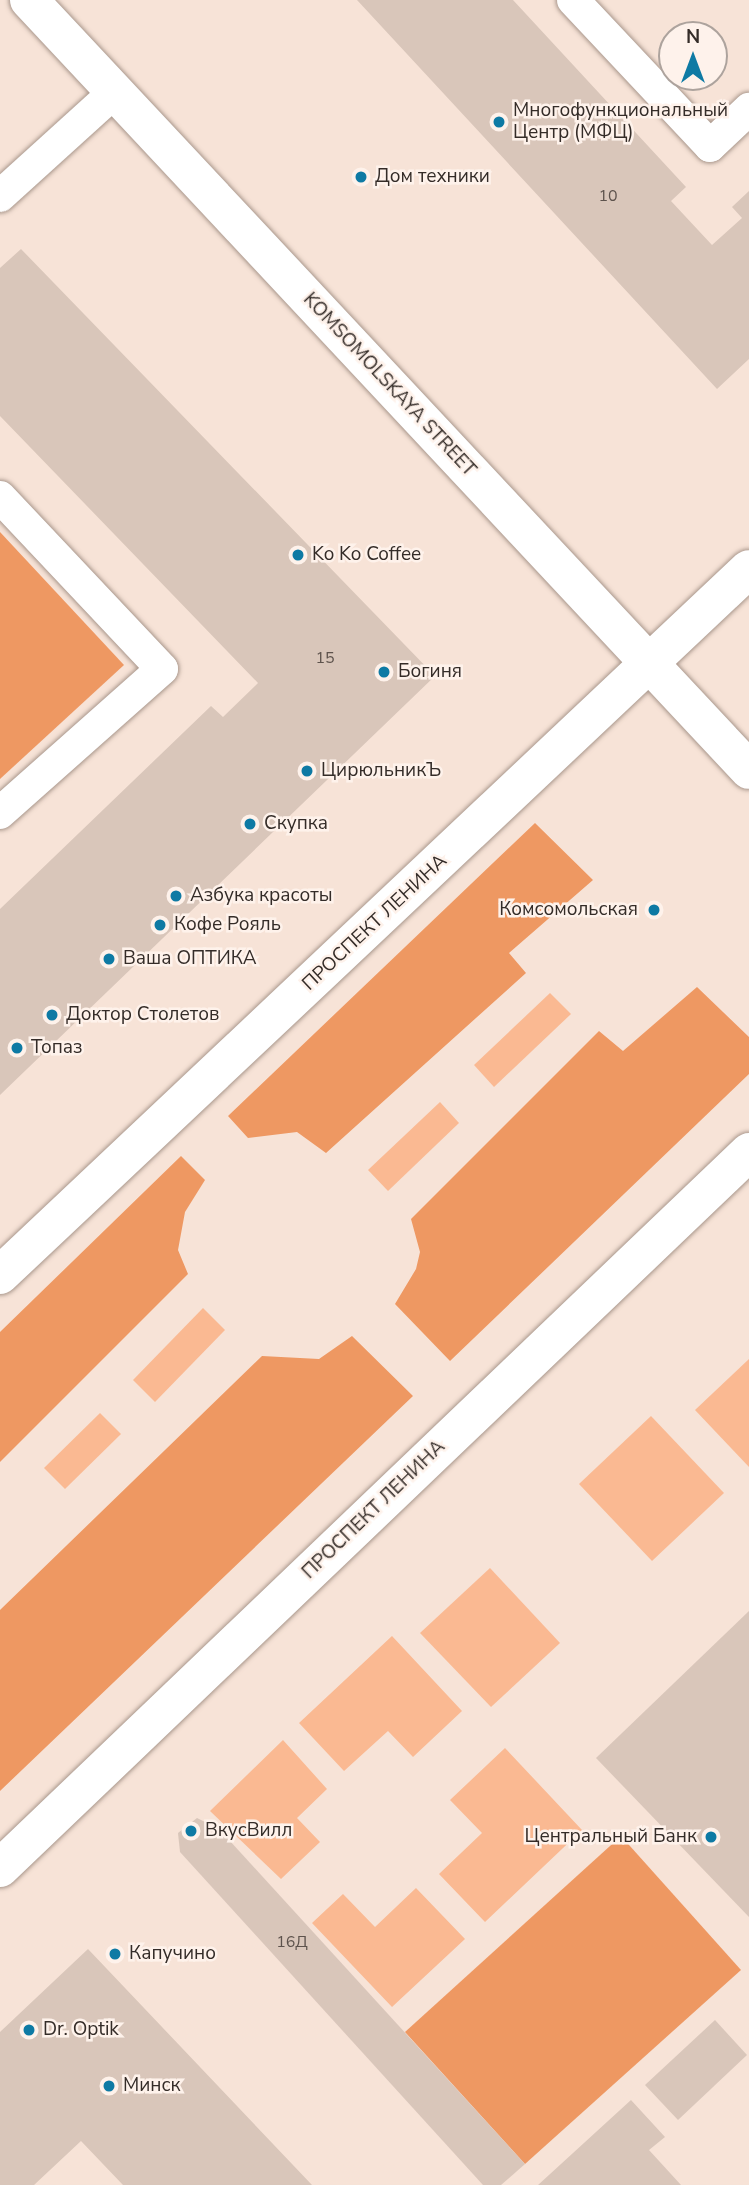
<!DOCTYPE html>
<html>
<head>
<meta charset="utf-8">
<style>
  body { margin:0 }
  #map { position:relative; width:749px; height:2185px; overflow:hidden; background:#f7e3d7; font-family:"Nunito Sans",sans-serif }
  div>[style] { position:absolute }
  .green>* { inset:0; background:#fab992 }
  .forest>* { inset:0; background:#ee9862 }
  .building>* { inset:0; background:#d9c6ba }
  .roads { filter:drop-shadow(0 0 2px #a9978c) drop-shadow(0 0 2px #a9978c) }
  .lane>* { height:32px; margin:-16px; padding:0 16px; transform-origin:16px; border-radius:16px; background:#fff }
  .primary>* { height:38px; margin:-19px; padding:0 19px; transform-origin:19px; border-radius:19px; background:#fff }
  .dots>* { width:19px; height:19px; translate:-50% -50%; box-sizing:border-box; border:4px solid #fef2eb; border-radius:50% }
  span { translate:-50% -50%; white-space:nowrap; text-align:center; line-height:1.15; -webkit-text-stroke:5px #fef2eb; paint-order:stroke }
  .number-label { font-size:16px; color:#5d524c }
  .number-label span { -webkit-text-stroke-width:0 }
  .poi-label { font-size:19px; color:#342c28 }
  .left { translate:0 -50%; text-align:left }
  .right { translate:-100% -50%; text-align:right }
  .street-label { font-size:19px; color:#342c28 }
  .north { position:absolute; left:658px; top:21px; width:70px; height:70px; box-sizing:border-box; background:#fef2eb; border:2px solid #ada39d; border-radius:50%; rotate:0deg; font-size:19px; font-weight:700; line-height:28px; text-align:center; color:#342c28 }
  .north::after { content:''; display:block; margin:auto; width:24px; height:32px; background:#0e7aa4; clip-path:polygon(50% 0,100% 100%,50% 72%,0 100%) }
</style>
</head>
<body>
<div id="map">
  <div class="green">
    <div style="clip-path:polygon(550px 993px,571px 1014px,494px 1087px,474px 1065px)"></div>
    <div style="clip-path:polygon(440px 1102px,459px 1123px,388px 1191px,368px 1170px)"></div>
    <div style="clip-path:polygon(203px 1308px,225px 1330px,155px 1402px,133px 1380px)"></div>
    <div style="clip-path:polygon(749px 1359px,749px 1467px,695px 1410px)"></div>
    <div style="clip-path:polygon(100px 1413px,121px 1434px,65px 1489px,44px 1468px)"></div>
    <div style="clip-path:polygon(651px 1416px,724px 1493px,652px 1561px,579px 1484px)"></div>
    <div style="clip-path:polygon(490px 1568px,560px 1643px,491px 1707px,420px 1633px)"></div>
    <div style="clip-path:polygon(392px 1636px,462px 1711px,413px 1757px,388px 1731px,344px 1771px,299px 1723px)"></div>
    <div style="clip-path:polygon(283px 1740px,327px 1789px,297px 1818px,320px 1842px,281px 1879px,210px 1811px)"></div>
    <div style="clip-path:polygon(505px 1748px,582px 1830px,485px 1922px,439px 1874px,482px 1833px,450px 1800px)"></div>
    <div style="clip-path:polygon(416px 1888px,465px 1939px,392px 2007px,312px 1923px,343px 1894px,375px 1927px)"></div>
  </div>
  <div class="forest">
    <div style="clip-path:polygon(0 532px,124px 665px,0 779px)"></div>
    <div style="clip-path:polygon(535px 823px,593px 880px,509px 953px,526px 973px,326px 1153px,297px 1132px,248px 1138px,228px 1116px)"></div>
    <div style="clip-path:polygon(697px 987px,749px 1037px,749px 1074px,450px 1361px,395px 1304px,416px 1269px,420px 1252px,411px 1219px,599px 1031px,623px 1051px)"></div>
    <div style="clip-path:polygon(181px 1156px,205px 1180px,185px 1212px,178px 1250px,188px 1274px,0 1462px,0 1332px)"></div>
    <div style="clip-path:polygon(352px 1336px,413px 1396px,0 1791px,0 1610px,262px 1356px,319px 1359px)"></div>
    <div style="clip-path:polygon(621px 1836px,741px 1970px,525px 2164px,405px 2032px)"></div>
  </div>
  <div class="building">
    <div style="clip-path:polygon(357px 0,513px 0,686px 187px,671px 201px,712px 245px,742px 218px,732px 207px,749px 191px,749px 359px,717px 389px)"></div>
    <div style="clip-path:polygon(21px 249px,435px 676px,0 1095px,0 909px,211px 706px,223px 717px,258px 683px,0 416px,0 268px)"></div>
    <div style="clip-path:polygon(749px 1611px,749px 1917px,596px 1758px)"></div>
    <div style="clip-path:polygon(197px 1818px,219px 1829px,525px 2164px,501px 2185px,483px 2185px,180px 1852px,178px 1833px)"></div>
    <div style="clip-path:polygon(88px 1949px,312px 2185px,123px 2185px,81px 2141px,34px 2185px,0 2185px,0 2032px)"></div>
    <div style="clip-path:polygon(715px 2020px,747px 2055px,678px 2120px,645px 2085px)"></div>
    <div style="clip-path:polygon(631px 2100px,665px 2137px,649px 2150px,681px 2185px,538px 2185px)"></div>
  </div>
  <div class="roads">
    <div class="lane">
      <div style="left:573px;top:0;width:200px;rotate:46.8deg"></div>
      <div style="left:710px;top:146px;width:54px;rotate:-43.5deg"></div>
      <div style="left:0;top:196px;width:156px;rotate:-42.2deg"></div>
      <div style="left:0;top:497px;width:236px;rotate:46.7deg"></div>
      <div style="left:162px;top:669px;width:217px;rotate:138.4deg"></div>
    </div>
    <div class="primary">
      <div style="left:29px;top:0;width:1054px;rotate:46.92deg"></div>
      <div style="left:0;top:1275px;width:1029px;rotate:-43.31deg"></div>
      <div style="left:0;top:1868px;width:1036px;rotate:-43.71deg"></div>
    </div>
  </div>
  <div class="dots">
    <div style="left:499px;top:122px;background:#0e7aa4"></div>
    <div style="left:361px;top:177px;background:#0e7aa4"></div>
    <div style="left:298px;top:555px;background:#0e7aa4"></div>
    <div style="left:384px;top:672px;background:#0e7aa4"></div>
    <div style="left:307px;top:771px;background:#0e7aa4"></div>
    <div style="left:250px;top:824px;background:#0e7aa4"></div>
    <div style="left:176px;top:896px;background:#0e7aa4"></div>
    <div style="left:654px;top:910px;background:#0e7aa4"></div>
    <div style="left:160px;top:925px;background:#0e7aa4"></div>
    <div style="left:109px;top:959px;background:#0e7aa4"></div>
    <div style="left:52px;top:1015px;background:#0e7aa4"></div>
    <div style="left:17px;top:1048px;background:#0e7aa4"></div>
    <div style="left:191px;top:1831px;background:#0e7aa4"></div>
    <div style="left:711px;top:1837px;background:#0e7aa4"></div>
    <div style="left:115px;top:1954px;background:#0e7aa4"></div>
    <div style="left:29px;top:2030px;background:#0e7aa4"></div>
    <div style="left:109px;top:2086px;background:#0e7aa4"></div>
  </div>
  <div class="number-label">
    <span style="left:608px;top:196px">10</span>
    <span style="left:325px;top:658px">15</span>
    <span style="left:292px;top:1942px">16Д</span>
  </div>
  <div class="poi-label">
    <span class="left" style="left:513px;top:122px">Многофункциональный<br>Центр (МФЦ)</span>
    <span class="left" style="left:375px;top:177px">Дом техники</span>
    <span class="left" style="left:312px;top:555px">Ko Ko Coffee</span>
    <span class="left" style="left:398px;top:672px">Богиня</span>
    <span class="left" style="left:321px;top:771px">ЦирюльникЪ</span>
    <span class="left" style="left:264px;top:824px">Скупка</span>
    <span class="left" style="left:190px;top:896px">Азбука красоты</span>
    <span class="right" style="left:638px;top:910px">Комсомольская</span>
    <span class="left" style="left:174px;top:925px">Кофе Рояль</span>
    <span class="left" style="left:123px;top:959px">Ваша ОПТИКА</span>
    <span class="left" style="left:66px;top:1015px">Доктор Столетов</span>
    <span class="left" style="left:31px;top:1048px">Топаз</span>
    <span class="left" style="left:205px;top:1831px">ВкусВилл</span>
    <span class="right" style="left:697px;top:1837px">Центральный Банк</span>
    <span class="left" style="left:129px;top:1954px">Капучино</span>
    <span class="left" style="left:43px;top:2030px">Dr. Optik</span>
    <span class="left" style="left:123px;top:2086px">Минск</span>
  </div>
  <div class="street-label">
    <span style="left:389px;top:385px;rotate:47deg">KOMSOMOLSKAYA STREET</span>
    <span style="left:375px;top:923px;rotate:-43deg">ПРОСПЕКТ ЛЕНИНА</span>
    <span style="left:374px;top:1510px;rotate:-44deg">ПРОСПЕКТ ЛЕНИНА</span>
  </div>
  <div class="north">N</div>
</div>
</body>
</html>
